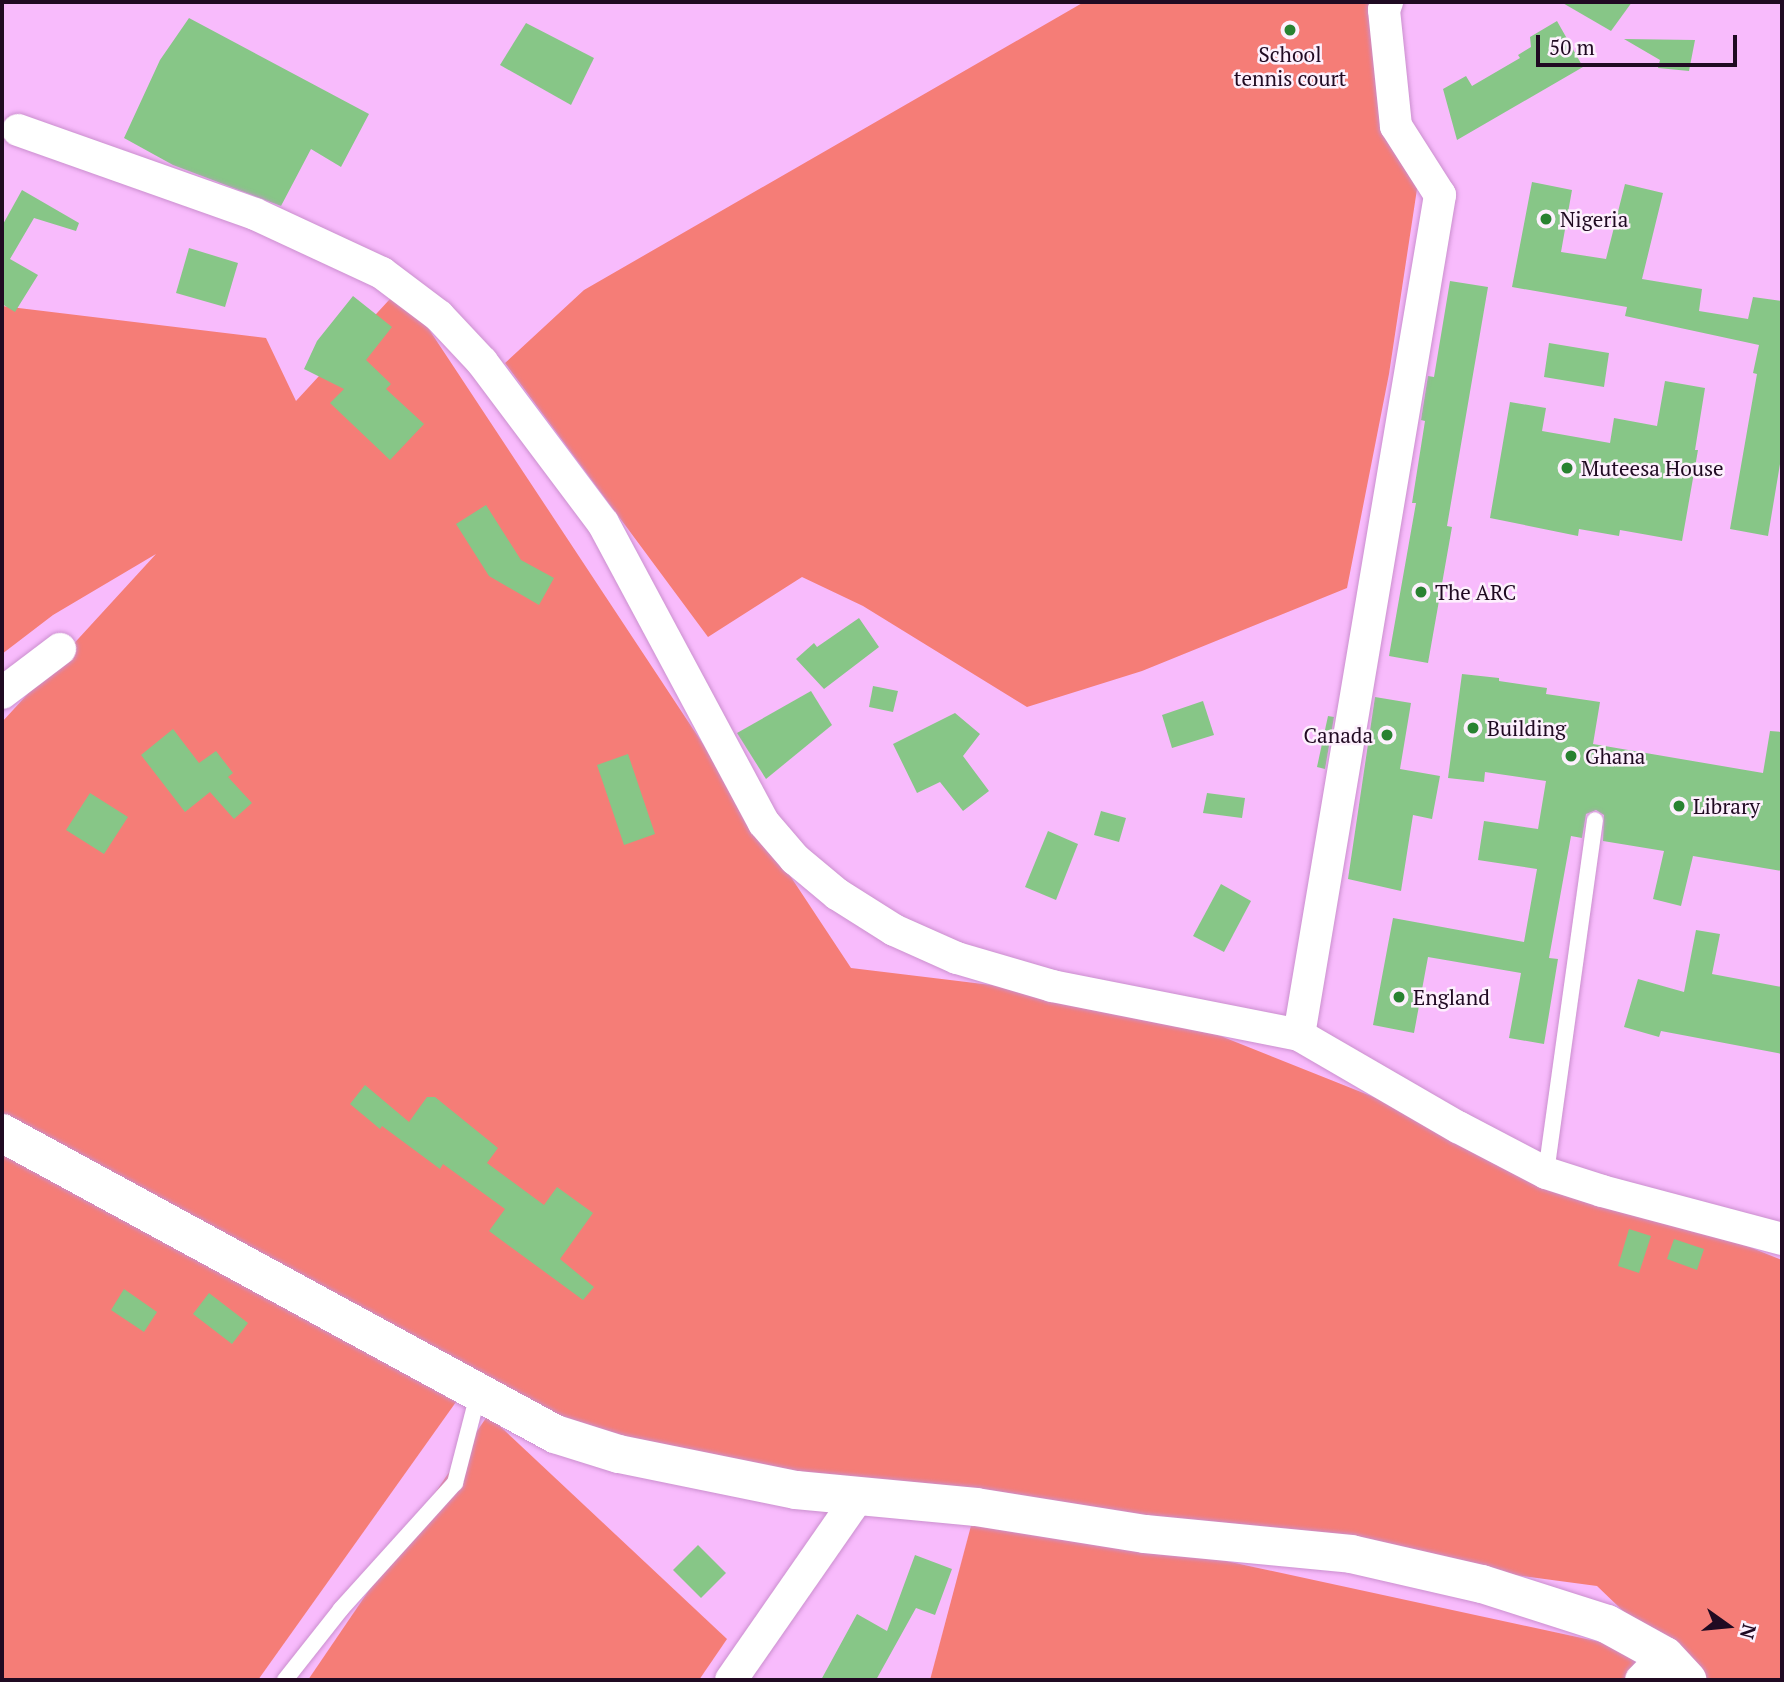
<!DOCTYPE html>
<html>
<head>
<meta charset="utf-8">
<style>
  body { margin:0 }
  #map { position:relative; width:1784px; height:1682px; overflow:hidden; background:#f8bbfc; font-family:"PT Serif",serif }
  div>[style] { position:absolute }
  .green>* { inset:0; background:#f57d77 }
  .building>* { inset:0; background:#87c687 }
  .roads { filter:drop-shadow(0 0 2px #ca8fce) drop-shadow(0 0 2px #ca8fce) }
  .lane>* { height:16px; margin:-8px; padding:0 8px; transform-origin:8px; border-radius:8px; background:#fff }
  .street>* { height:32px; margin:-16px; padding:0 16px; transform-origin:16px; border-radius:16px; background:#fff }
  .secondary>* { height:38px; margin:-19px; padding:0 19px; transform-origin:19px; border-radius:19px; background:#fff }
  .dots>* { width:19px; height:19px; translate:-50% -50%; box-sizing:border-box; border:4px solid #fdf0fd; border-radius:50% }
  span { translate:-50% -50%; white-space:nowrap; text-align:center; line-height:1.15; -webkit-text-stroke:5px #fdf0fd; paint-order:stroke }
  .poi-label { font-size:21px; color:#200a22 }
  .left { translate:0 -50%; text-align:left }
  .right { translate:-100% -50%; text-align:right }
  .frame { position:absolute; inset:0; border:4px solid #200a22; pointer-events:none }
  .north { position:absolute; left:1693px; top:1591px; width:70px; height:70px; -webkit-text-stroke:5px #fdf0fd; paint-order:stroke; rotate:105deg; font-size:19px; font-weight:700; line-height:28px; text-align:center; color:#200a22 }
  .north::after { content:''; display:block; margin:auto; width:24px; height:32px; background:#200a22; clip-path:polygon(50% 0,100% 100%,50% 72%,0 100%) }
  .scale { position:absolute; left:1536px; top:35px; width:201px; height:32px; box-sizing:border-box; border:4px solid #200a22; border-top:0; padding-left:9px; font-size:21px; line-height:24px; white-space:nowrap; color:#200a22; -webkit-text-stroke:5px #fdf0fd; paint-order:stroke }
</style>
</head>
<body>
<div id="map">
  <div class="green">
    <div style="clip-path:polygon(1084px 2px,1394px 2px,1396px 82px,1417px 189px,1389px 374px,1347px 588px,1142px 671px,1027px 707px,863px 606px,802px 577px,708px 637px,505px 363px,584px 290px)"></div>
    <div style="clip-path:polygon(401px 287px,851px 968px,1138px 1003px,1782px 1260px,1782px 1680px,1695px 1680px,1597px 1586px,619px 1454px,2px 1127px,2px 722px,156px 554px,53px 615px,2px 654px,2px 306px,266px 338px,296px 401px)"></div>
    <div style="clip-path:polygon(2px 1147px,456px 1402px,258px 1680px,2px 1680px)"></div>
    <div style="clip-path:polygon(488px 1415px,727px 1639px,699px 1680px,308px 1680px)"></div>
    <div style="clip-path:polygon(976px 1507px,1665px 1656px,1636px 1680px,930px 1680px)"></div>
  </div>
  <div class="building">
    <div style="clip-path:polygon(1561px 2px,1632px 2px,1611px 31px)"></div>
    <div style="clip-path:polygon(189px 18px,369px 114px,341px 167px,311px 149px,281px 206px,173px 165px,124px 138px,160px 60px)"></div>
    <div style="clip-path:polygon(1557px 21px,1583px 67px,1457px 140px,1443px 89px,1466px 76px,1472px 86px,1520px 58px,1518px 55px,1531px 47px,1530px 37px)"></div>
    <div style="clip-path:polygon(526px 23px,594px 58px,571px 105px,500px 65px)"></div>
    <div style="clip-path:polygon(1624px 39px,1695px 40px,1689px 71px,1658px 68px,1660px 60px)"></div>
    <div style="clip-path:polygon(1532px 182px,1572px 190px,1561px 252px,1606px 259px,1625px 184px,1663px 193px,1642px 279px,1702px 289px,1699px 311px,1748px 319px,1753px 297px,1782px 301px,1782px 452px,1768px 536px,1730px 529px,1757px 374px,1753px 373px,1759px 345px,1625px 316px,1627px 307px,1512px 287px)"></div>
    <div style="clip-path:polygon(22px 190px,79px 223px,76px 231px,34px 218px,10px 259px,38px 275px,15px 312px,2px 304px,2px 226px)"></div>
    <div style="clip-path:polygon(189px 248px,238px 263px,225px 307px,176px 293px)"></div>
    <div style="clip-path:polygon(1450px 281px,1488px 287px,1447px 526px,1452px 527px,1428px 663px,1389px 656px,1416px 503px,1412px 503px,1425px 421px,1421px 420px,1428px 376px,1434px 377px)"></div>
    <div style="clip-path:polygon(353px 296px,392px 327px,366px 360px,391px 384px,386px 389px,424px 424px,390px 460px,330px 403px,344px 389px,304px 369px,317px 341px)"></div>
    <div style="clip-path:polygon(1549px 343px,1609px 353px,1604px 387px,1544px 377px)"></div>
    <div style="clip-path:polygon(1665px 381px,1705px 388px,1695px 450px,1698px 450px,1682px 541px,1620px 530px,1619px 536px,1579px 529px,1578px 536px,1490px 518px,1510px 402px,1546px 408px,1542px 431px,1610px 443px,1614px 418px,1657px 426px)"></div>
    <div style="clip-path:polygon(486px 505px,521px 560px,554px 578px,539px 605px,489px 576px,456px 524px)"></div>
    <div style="clip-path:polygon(859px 618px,879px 647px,824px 689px,796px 659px,814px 643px,817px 647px)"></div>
    <div style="clip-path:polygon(1462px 674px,1499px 678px,1499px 681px,1547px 688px,1546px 694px,1600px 702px,1593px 744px,1763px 773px,1770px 731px,1782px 732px,1782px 871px,1693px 856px,1681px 906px,1653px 899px,1664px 851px,1603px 841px,1604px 815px,1596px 810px,1586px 814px,1582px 838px,1571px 836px,1549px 958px,1558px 959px,1544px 1044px,1509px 1038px,1521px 973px,1428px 957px,1414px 1033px,1373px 1025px,1393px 918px,1524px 942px,1537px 869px,1478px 860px,1484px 821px,1538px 829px,1546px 781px,1485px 772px,1484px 782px,1448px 778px)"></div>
    <div style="clip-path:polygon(873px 686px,898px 691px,893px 712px,869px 707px)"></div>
    <div style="clip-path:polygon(811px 691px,832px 725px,766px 779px,737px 733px)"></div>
    <div style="clip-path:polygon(1375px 697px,1411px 703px,1400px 769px,1440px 776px,1432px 819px,1413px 815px,1401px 891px,1348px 879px)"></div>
    <div style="clip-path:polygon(1203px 701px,1214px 735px,1172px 748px,1162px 715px)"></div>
    <div style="clip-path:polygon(955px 713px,980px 734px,963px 756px,989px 791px,963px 811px,940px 782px,917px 793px,893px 744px)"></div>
    <div style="clip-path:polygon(1328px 716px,1334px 717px,1325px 769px,1317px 767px)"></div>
    <div style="clip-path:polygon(173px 729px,199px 763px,216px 751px,233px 773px,228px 777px,252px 803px,234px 819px,210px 792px,185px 812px,141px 755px)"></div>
    <div style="clip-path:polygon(628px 754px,655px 834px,624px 845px,597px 765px)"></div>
    <div style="clip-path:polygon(90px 793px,128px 817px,104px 854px,66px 830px)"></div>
    <div style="clip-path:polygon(1207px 793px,1245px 798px,1242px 818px,1203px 813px)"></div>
    <div style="clip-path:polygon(1101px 811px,1126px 818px,1119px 842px,1094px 835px)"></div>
    <div style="clip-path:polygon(1048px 831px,1078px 844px,1056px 900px,1025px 887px)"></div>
    <div style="clip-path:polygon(1221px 884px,1251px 901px,1224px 952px,1193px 936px)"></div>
    <div style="clip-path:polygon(1696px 930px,1720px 934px,1712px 974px,1782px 987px,1782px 1054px,1661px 1031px,1659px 1037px,1624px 1027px,1638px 979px,1684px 992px)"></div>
    <div style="clip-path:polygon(365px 1085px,409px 1122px,427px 1097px,435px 1097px,498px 1148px,487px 1163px,544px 1205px,557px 1187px,593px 1213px,560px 1259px,594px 1287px,583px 1300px,489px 1231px,505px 1209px,443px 1164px,440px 1169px,382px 1126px,380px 1129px,350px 1104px)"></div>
    <div style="clip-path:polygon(1629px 1229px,1651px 1236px,1639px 1273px,1618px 1266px)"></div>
    <div style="clip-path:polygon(1674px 1239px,1704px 1249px,1697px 1270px,1667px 1259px)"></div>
    <div style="clip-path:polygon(124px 1289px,157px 1312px,144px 1332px,111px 1310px)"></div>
    <div style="clip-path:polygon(209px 1293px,248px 1323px,232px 1344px,193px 1314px)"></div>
    <div style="clip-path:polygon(698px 1545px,726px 1573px,701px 1598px,673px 1570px)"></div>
    <div style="clip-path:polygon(915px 1555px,952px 1569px,935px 1615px,916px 1608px,876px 1680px,821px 1680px,857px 1614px,887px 1631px)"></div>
  </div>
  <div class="roads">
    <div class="lane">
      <div style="left:1546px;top:1173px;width:356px;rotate:-82.1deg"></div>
      <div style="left:285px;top:1680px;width:90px;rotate:-51.7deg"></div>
      <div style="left:341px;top:1609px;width:170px;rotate:-47.9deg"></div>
      <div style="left:455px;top:1483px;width:92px;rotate:-75.5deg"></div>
    </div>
    <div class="street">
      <div style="left:18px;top:130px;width:251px;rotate:19.5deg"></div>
      <div style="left:255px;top:214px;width:140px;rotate:24.9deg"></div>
      <div style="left:382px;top:273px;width:71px;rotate:37deg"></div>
      <div style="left:439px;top:316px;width:63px;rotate:46.9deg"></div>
      <div style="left:482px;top:362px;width:201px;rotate:53.1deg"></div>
      <div style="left:603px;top:523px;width:340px;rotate:61.8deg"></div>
      <div style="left:764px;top:823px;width:48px;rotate:49.3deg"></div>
      <div style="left:795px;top:859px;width:55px;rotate:39.8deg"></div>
      <div style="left:837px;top:894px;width:67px;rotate:32.3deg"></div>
      <div style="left:894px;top:930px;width:69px;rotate:24deg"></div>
      <div style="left:957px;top:958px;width:99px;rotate:16.4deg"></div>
      <div style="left:1052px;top:986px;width:252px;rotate:11.2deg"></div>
      <div style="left:1299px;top:1035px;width:184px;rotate:30.1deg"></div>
      <div style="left:1458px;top:1127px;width:99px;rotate:27.6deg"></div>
      <div style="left:1546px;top:1173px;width:59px;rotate:17.8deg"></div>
      <div style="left:1602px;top:1191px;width:186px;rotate:14.9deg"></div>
      <div style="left:2px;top:693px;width:73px;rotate:-37.2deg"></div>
      <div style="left:1299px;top:1035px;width:852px;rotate:-80.47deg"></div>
      <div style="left:1440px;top:195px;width:82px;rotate:-122.5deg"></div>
      <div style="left:1396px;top:126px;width:117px;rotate:-95.9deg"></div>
      <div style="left:1384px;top:10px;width:9px;rotate:-69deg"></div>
      <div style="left:731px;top:1680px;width:224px;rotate:-55.2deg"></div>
      <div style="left:1641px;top:1680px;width:34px;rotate:-45deg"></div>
    </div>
    <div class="secondary">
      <div style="left:2px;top:1133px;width:630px;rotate:28.56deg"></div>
      <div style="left:555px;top:1434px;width:67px;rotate:17.4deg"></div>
      <div style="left:619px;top:1454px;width:181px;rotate:11.5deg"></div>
      <div style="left:796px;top:1490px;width:181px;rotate:5.4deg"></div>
      <div style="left:976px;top:1507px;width:171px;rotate:9.1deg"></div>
      <div style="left:1145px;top:1534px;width:207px;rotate:5.5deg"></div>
      <div style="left:1351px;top:1554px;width:134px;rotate:12.9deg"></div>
      <div style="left:1482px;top:1584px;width:131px;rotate:17.7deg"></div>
      <div style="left:1607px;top:1624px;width:66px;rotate:28.9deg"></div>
      <div style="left:1665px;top:1656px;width:33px;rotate:47deg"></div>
    </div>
  </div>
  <div class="dots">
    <div style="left:1290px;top:30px;background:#298231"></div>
    <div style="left:1546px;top:219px;background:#298231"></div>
    <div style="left:1567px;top:468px;background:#298231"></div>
    <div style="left:1421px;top:592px;background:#298231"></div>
    <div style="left:1473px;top:728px;background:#298231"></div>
    <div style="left:1387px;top:735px;background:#298231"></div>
    <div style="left:1571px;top:756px;background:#298231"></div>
    <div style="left:1679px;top:806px;background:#298231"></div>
    <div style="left:1399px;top:997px;background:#298231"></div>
  </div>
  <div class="poi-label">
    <span style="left:1290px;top:66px">School<br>tennis court</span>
    <span class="left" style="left:1560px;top:219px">Nigeria</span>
    <span class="left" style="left:1581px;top:468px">Muteesa House</span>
    <span class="left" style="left:1435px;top:592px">The ARC</span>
    <span class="left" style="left:1487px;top:728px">Building</span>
    <span class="right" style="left:1373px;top:735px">Canada</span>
    <span class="left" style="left:1585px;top:756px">Ghana</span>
    <span class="left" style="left:1693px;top:806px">Library</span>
    <span class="left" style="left:1413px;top:997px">England</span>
  </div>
  <div class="frame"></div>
  <div class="north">N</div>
  <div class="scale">50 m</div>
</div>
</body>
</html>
